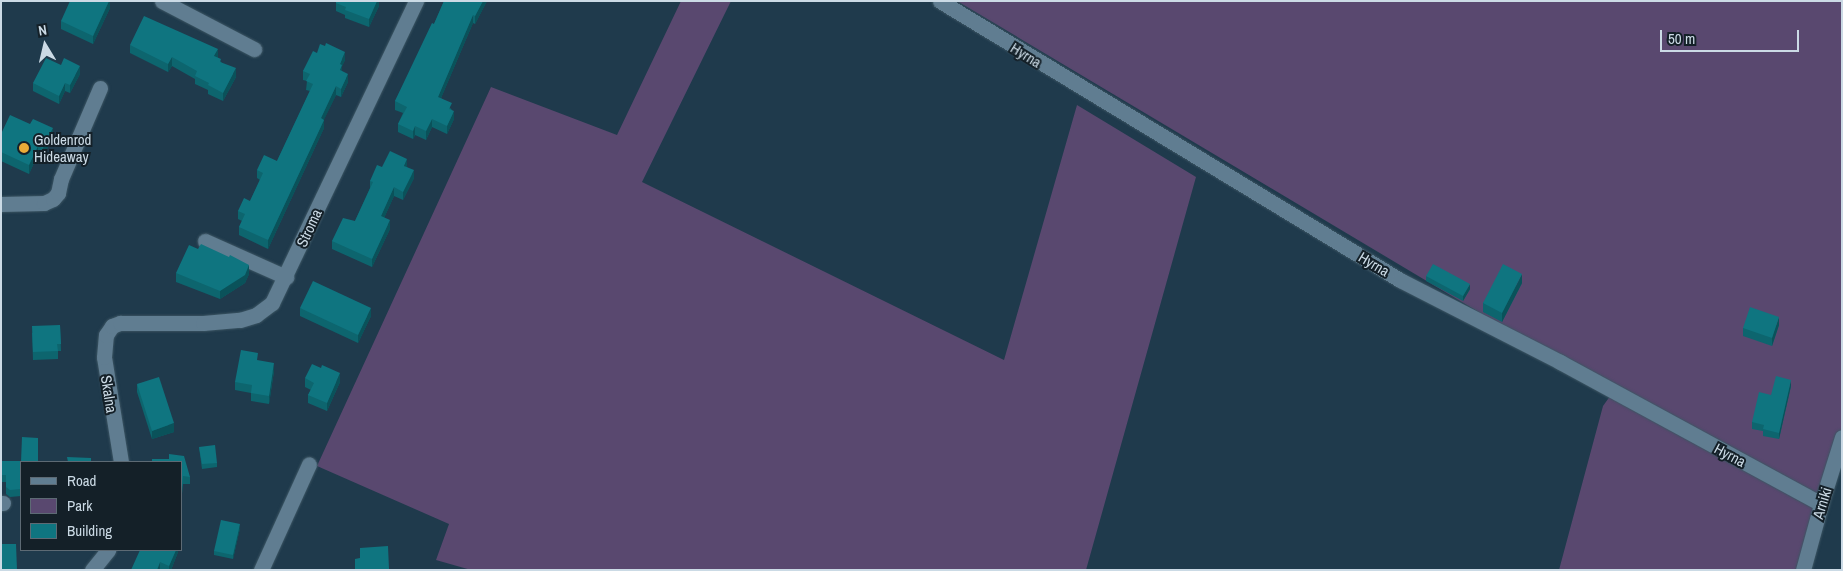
<!DOCTYPE html>
<html>
<head>
<meta charset="utf-8">
<style>
  body { margin:0 }
  #map { position:relative; width:1843px; height:571px; overflow:hidden; background:#1f3a4c; font-family:"Archivo Narrow",sans-serif }
  div>[style] { position:absolute }
  .green>* { inset:0; background:#59486f }
  .roads { filter:drop-shadow(0 0 1px #3c5563) drop-shadow(0 0 1px #3c5563) }
  .minor>* { height:15px; margin:-7.5px; padding:0 7.5px; transform-origin:7.5px; border-radius:7.5px; background:#607d91 }
  .wall>* { inset:0; background:#0d656e }
  .shaded-wall>* { inset:0; background:#0a525a }
  .building>* { inset:0; background:#0f7580 }
  .dots>* { width:14px; height:14px; translate:-50% -50%; box-sizing:border-box; border:2px solid #142028; border-radius:50% }
  span { translate:-50% -50%; white-space:nowrap; text-align:center; line-height:1.15; -webkit-text-stroke:4px #142028; paint-order:stroke }
  .street-label { font-size:15px; color:#cbdae5 }
  .poi-label { font-size:15px; color:#cbdae5 }
  .left { translate:0 -50%; text-align:left }
  .frame { position:absolute; inset:0; border:2px solid #cbdae5; pointer-events:none }
  .legend { position:absolute; left:20px; top:461px; width:162px; height:90px; box-sizing:border-box; background:#142028; border:1px solid #5d6a74; margin:0; padding:6px 9px; list-style:none; font-size:15px; color:#cbdae5 }
  .legend li { display:flex; align-items:center; gap:10px; height:25px }
  .legend b { width:25px; border:1px solid #5d6a74 }
  .north { position:absolute; left:20px; top:20px; width:50px; height:50px; -webkit-text-stroke:4px #142028; paint-order:stroke; rotate:351deg; font-size:14px; font-weight:700; line-height:20px; text-align:center; color:#cbdae5 }
  .north::after { content:''; display:block; margin:auto; width:18px; height:22px; background:#cbdae5; clip-path:polygon(50% 0,100% 100%,50% 72%,0 100%) }
  .scale { position:absolute; left:1660px; top:30px; width:139px; height:22px; box-sizing:border-box; border:2px solid #cbdae5; border-top:0; padding-left:6px; font-size:15px; line-height:18px; white-space:nowrap; color:#cbdae5; -webkit-text-stroke:4px #142028; paint-order:stroke }
</style>
</head>
<body>
<div id="map">
  <div class="green">
    <div style="clip-path:polygon(681px 1px,731px 1px,642px 182px,1004px 360px,1077px 105px,1196px 177px,1086px 570px,471px 570px,436px 560px,449px 524px,317px 466px,491px 87px,617px 135px)"></div>
    <div style="clip-path:polygon(957px 1px,1842px 1px,1842px 437px,1803px 570px,1559px 570px,1603px 406px,1613px 392px)"></div>
  </div>
  <div class="roads">
    <div class="minor">
      <div style="left:162px;top:1px;width:104px;rotate:27.6deg"></div>
      <div style="left:940px;top:1px;width:538px;rotate:31.24deg"></div>
      <div style="left:1400px;top:280px;width:180px;rotate:27.1deg"></div>
      <div style="left:1560px;top:362px;width:297px;rotate:28.5deg"></div>
      <div style="left:1px;top:204px;width:43px;rotate:-1.3deg"></div>
      <div style="left:44px;top:203px;width:10px;rotate:-24deg"></div>
      <div style="left:53px;top:199px;width:8px;rotate:-50deg"></div>
      <div style="left:58px;top:193px;width:14px;rotate:-78deg"></div>
      <div style="left:61px;top:179px;width:99px;rotate:-66.8deg"></div>
      <div style="left:205px;top:241px;width:89px;rotate:24deg"></div>
      <div style="left:121px;top:462px;width:106px;rotate:-99.2deg"></div>
      <div style="left:104px;top:357px;width:22px;rotate:-85deg"></div>
      <div style="left:106px;top:335px;width:11px;rotate:-56deg"></div>
      <div style="left:112px;top:326px;width:9px;rotate:-21deg"></div>
      <div style="left:120px;top:323px;width:83px"></div>
      <div style="left:203px;top:323px;width:37px;rotate:-5deg"></div>
      <div style="left:240px;top:320px;width:17px;rotate:-17deg"></div>
      <div style="left:256px;top:315px;width:20px;rotate:-37deg"></div>
      <div style="left:272px;top:303px;width:335px;rotate:-64.5deg"></div>
      <div style="left:1px;top:503px;width:2px"></div>
      <div style="left:92px;top:570px;width:26px;rotate:-51deg"></div>
      <div style="left:261px;top:570px;width:116px;rotate:-65.6deg"></div>
      <div style="left:1803px;top:570px;width:68px;rotate:-74.7deg"></div>
      <div style="left:1821px;top:504px;width:70px;rotate:-72.6deg"></div>
    </div>
  </div>
  <div class="wall">
    <div style="clip-path:polygon(110px 1px,110px 8px,93px 44px,61px 29px,61px 21px)"></div>
    <div style="clip-path:polygon(379px 1px,379px 6px,369px 27px,345px 18px,345px 15px,336px 11px,336px 3px)"></div>
    <div style="clip-path:polygon(444px 1px,487px 1px,475px 24px,473px 23px,441px 98px,452px 110px,454px 119px,447px 134px,432px 127px,426px 140px,415px 135px,413px 139px,398px 132px,398px 124px,403px 113px,395px 110px,395px 101px,434px 24px)"></div>
    <div style="clip-path:polygon(130px 45px,218px 57px,218px 58px,221px 62px,236px 77px,223px 101px,208px 94px,208px 90px,195px 84px,195px 79px,172px 66px,168px 72px,130px 53px)"></div>
    <div style="clip-path:polygon(317px 53px,345px 60px,342px 66px,342px 71px,348px 82px,341px 97px,336px 95px,324px 119px,324px 128px,268px 249px,239px 235px,239px 227px,242px 221px,238px 219px,238px 211px,250px 201px,260px 180px,257px 178px,257px 170px,277px 161px,310px 91px,306px 90px,307px 81px,303px 80px,303px 71px)"></div>
    <div style="clip-path:polygon(80px 74px,70px 93px,65px 91px,59px 104px,33px 91px,33px 83px)"></div>
    <div style="clip-path:polygon(1px 134px,53px 137px,43px 157px,38px 154px,29px 174px,1px 161px)"></div>
    <div style="clip-path:polygon(382px 167px,407px 167px,414px 178px,403px 200px,394px 196px,384px 218px,390px 229px,372px 267px,332px 249px,332px 241px,355px 221px,370px 188px,370px 181px)"></div>
    <div style="clip-path:polygon(176px 273px,249px 274px,245px 283px,220px 299px,176px 282px)"></div>
    <div style="clip-path:polygon(1426px 276px,1470px 289px,1463px 301px,1426px 281px)"></div>
    <div style="clip-path:polygon(1522px 283px,1502px 322px,1483px 312px,1483px 303px)"></div>
    <div style="clip-path:polygon(300px 308px,371px 316px,358px 343px,300px 316px)"></div>
    <div style="clip-path:polygon(60px 325px,61px 351px,58px 351px,58px 359px,33px 360px,32px 333px)"></div>
    <div style="clip-path:polygon(1779px 325px,1772px 346px,1743px 336px,1743px 328px)"></div>
    <div style="clip-path:polygon(274px 371px,269px 404px,251px 401px,251px 393px,235px 390px,235px 382px)"></div>
    <div style="clip-path:polygon(305px 378px,340px 382px,327px 411px,308px 403px,308px 395px,311px 390px,305px 387px)"></div>
    <div style="clip-path:polygon(137px 384px,174px 432px,152px 439px,137px 392px)"></div>
    <div style="clip-path:polygon(1791px 386px,1779px 439px,1763px 436px,1763px 431px,1752px 429px,1752px 422px,1771px 395px)"></div>
    <div style="clip-path:polygon(199px 447px,217px 463px,217px 467px,202px 469px)"></div>
    <div style="clip-path:polygon(1px 461px,21px 461px,21px 496px,10px 497px,6px 494px,6px 482px,1px 482px)"></div>
    <div style="clip-path:polygon(181px 462px,190px 477px,190px 484px,183px 484px,182px 494px,181px 494px)"></div>
    <div style="clip-path:polygon(240px 528px,233px 559px,214px 555px,214px 551px)"></div>
    <div style="clip-path:polygon(178px 550px,178px 552px,171px 570px,131px 570px)"></div>
  </div>
  <div class="shaded-wall">
    <div style="clip-path:polygon(109px 1px,110px 1px,110px 8px,93px 44px,93px 36px)"></div>
    <div style="clip-path:polygon(377px 1px,379px 1px,379px 6px,369px 27px,369px 19px)"></div>
    <div style="clip-path:polygon(483px 1px,487px 1px,475px 24px,475px 16px)"></div>
    <div style="clip-path:polygon(473px 15px,473px 23px,438px 105px,438px 97px)"></div>
    <div style="clip-path:polygon(218px 49px,218px 57px,214px 65px,214px 56px)"></div>
    <div style="clip-path:polygon(345px 52px,345px 60px,342px 66px,342px 73px,340px 72px,340px 64px)"></div>
    <div style="clip-path:polygon(172px 57px,172px 66px,168px 72px,168px 64px)"></div>
    <div style="clip-path:polygon(80px 66px,80px 74px,70px 93px,70px 85px)"></div>
    <div style="clip-path:polygon(236px 68px,236px 77px,223px 101px,223px 93px)"></div>
    <div style="clip-path:polygon(348px 74px,348px 82px,341px 97px,341px 89px)"></div>
    <div style="clip-path:polygon(65px 83px,65px 91px,59px 104px,59px 96px)"></div>
    <div style="clip-path:polygon(336px 86px,336px 95px,321px 126px,321px 118px)"></div>
    <div style="clip-path:polygon(454px 111px,454px 119px,447px 134px,447px 126px)"></div>
    <div style="clip-path:polygon(432px 119px,432px 127px,426px 140px,426px 131px)"></div>
    <div style="clip-path:polygon(324px 120px,324px 128px,268px 249px,268px 240px)"></div>
    <div style="clip-path:polygon(415px 126px,415px 135px,413px 139px,413px 131px)"></div>
    <div style="clip-path:polygon(53px 128px,53px 137px,43px 157px,43px 148px)"></div>
    <div style="clip-path:polygon(38px 146px,38px 154px,29px 174px,29px 165px)"></div>
    <div style="clip-path:polygon(407px 159px,407px 168px,404px 166px)"></div>
    <div style="clip-path:polygon(414px 170px,414px 178px,403px 200px,403px 192px)"></div>
    <div style="clip-path:polygon(394px 187px,394px 196px,381px 225px,381px 216px)"></div>
    <div style="clip-path:polygon(390px 220px,390px 229px,372px 267px,372px 259px)"></div>
    <div style="clip-path:polygon(249px 265px,249px 274px,245px 283px,220px 299px,220px 291px)"></div>
    <div style="clip-path:polygon(1522px 274px,1522px 283px,1502px 322px,1502px 313px)"></div>
    <div style="clip-path:polygon(1470px 284px,1470px 289px,1463px 301px,1463px 296px)"></div>
    <div style="clip-path:polygon(371px 308px,371px 316px,358px 343px,358px 335px)"></div>
    <div style="clip-path:polygon(1779px 317px,1779px 325px,1772px 346px,1772px 338px)"></div>
    <div style="clip-path:polygon(274px 363px,274px 371px,269px 404px,269px 396px)"></div>
    <div style="clip-path:polygon(340px 373px,340px 382px,327px 411px,327px 403px)"></div>
    <div style="clip-path:polygon(1791px 380px,1791px 386px,1779px 439px,1779px 433px)"></div>
    <div style="clip-path:polygon(174px 423px,174px 432px,152px 439px,152px 431px)"></div>
    <div style="clip-path:polygon(240px 524px,240px 528px,233px 559px,233px 555px)"></div>
    <div style="clip-path:polygon(176px 550px,178px 550px,178px 552px,171px 570px,169px 570px,169px 566px)"></div>
    <div style="clip-path:polygon(160px 562px,160px 570px,157px 570px)"></div>
  </div>
  <div class="building">
    <div style="clip-path:polygon(70px 1px,109px 1px,93px 36px,61px 21px)"></div>
    <div style="clip-path:polygon(336px 1px,377px 1px,369px 19px,345px 10px,346px 7px,336px 3px)"></div>
    <div style="clip-path:polygon(444px 1px,483px 1px,475px 16px,473px 15px,438px 97px,452px 103px,449px 109px,454px 111px,447px 126px,432px 119px,426px 131px,415px 126px,413px 131px,398px 124px,407px 107px,395px 101px,432px 23px,434px 24px)"></div>
    <div style="clip-path:polygon(144px 16px,218px 49px,214px 56px,221px 59px,220px 62px,236px 68px,223px 93px,208px 85px,209px 83px,195px 76px,197px 71px,172px 57px,168px 64px,130px 45px)"></div>
    <div style="clip-path:polygon(326px 43px,345px 52px,340px 64px,342px 65px,340px 70px,348px 74px,341px 89px,336px 86px,321px 118px,324px 120px,268px 240px,239px 227px,245px 214px,238px 211px,244px 198px,250px 201px,263px 173px,257px 170px,264px 155px,277px 161px,313px 84px,306px 81px,310px 74px,303px 71px,313px 51px,317px 53px,320px 44px,325px 46px)"></div>
    <div style="clip-path:polygon(46px 58px,61px 65px,64px 58px,80px 66px,70px 85px,65px 83px,59px 96px,33px 83px)"></div>
    <div style="clip-path:polygon(10px 115px,30px 124px,33px 119px,53px 128px,43px 148px,38px 146px,29px 165px,1px 152px,1px 134px)"></div>
    <div style="clip-path:polygon(390px 151px,407px 159px,404px 166px,414px 170px,403px 192px,394px 187px,381px 216px,390px 220px,372px 259px,332px 241px,343px 218px,355px 221px,373px 182px,370px 181px,377px 165px,382px 167px)"></div>
    <div style="clip-path:polygon(201px 244px,229px 257px,230px 255px,249px 265px,245px 275px,220px 291px,176px 273px,189px 245px,198px 249px)"></div>
    <div style="clip-path:polygon(1433px 264px,1470px 284px,1463px 296px,1426px 276px)"></div>
    <div style="clip-path:polygon(1503px 264px,1522px 274px,1502px 313px,1483px 303px)"></div>
    <div style="clip-path:polygon(313px 281px,371px 308px,358px 335px,300px 308px)"></div>
    <div style="clip-path:polygon(1750px 307px,1779px 317px,1772px 338px,1743px 328px)"></div>
    <div style="clip-path:polygon(60px 325px,61px 344px,57px 344px,58px 351px,33px 352px,32px 326px)"></div>
    <div style="clip-path:polygon(241px 350px,258px 353px,257px 360px,274px 363px,269px 396px,251px 393px,252px 385px,235px 382px)"></div>
    <div style="clip-path:polygon(312px 364px,321px 368px,322px 365px,340px 373px,327px 403px,308px 395px,314px 383px,305px 378px)"></div>
    <div style="clip-path:polygon(1776px 376px,1791px 380px,1779px 433px,1763px 429px,1764px 425px,1752px 422px,1759px 392px,1771px 395px)"></div>
    <div style="clip-path:polygon(159px 377px,174px 423px,152px 431px,137px 384px)"></div>
    <div style="clip-path:polygon(22px 437px,38px 438px,38px 462px,21px 462px)"></div>
    <div style="clip-path:polygon(215px 445px,217px 463px,202px 464px,199px 447px)"></div>
    <div style="clip-path:polygon(169px 454px,184px 456px,190px 477px,183px 476px,182px 487px,181px 487px,181px 462px,152px 462px,152px 459px,169px 459px)"></div>
    <div style="clip-path:polygon(67px 457px,91px 458px,91px 462px,68px 462px)"></div>
    <div style="clip-path:polygon(1px 461px,21px 461px,21px 489px,10px 490px,6px 487px,6px 475px,1px 475px)"></div>
    <div style="clip-path:polygon(221px 520px,240px 524px,233px 555px,214px 551px)"></div>
    <div style="clip-path:polygon(1px 544px,16px 544px,17px 570px,1px 570px)"></div>
    <div style="clip-path:polygon(388px 546px,389px 569px,378px 570px,355px 570px,355px 559px,360px 558px,360px 548px)"></div>
    <div style="clip-path:polygon(140px 550px,176px 550px,169px 566px,160px 562px,157px 570px,131px 570px)"></div>
  </div>
  <div class="dots">
    <div style="left:24px;top:148px;background:#e9ab38"></div>
  </div>
  <div class="street-label">
    <span style="left:1026px;top:55px;rotate:32deg">Hyrna</span>
    <span style="left:309px;top:228px;rotate:-65deg">Stroma</span>
    <span style="left:1374px;top:264px;rotate:31deg">Hyrna</span>
    <span style="left:109px;top:394px;rotate:81deg">Skalna</span>
    <span style="left:1730px;top:455px;rotate:28deg">Hyrna</span>
    <span style="left:1822px;top:503px;rotate:-73deg">Arniki</span>
  </div>
  <div class="poi-label">
    <span class="left" style="left:34px;top:148px">Goldenrod<br>Hideaway</span>
  </div>
  <div class="frame"></div>
  <ul class="legend">
  <li><b style="height:6px;background:#607d91"></b>Road</li>
  <li><b style="height:14px;background:#59486f"></b>Park</li>
  <li><b style="height:14px;background:#0f7580"></b>Building</li>
  </ul>
  <div class="north">N</div>
  <div class="scale">50 m</div>
</div>
</body>
</html>
